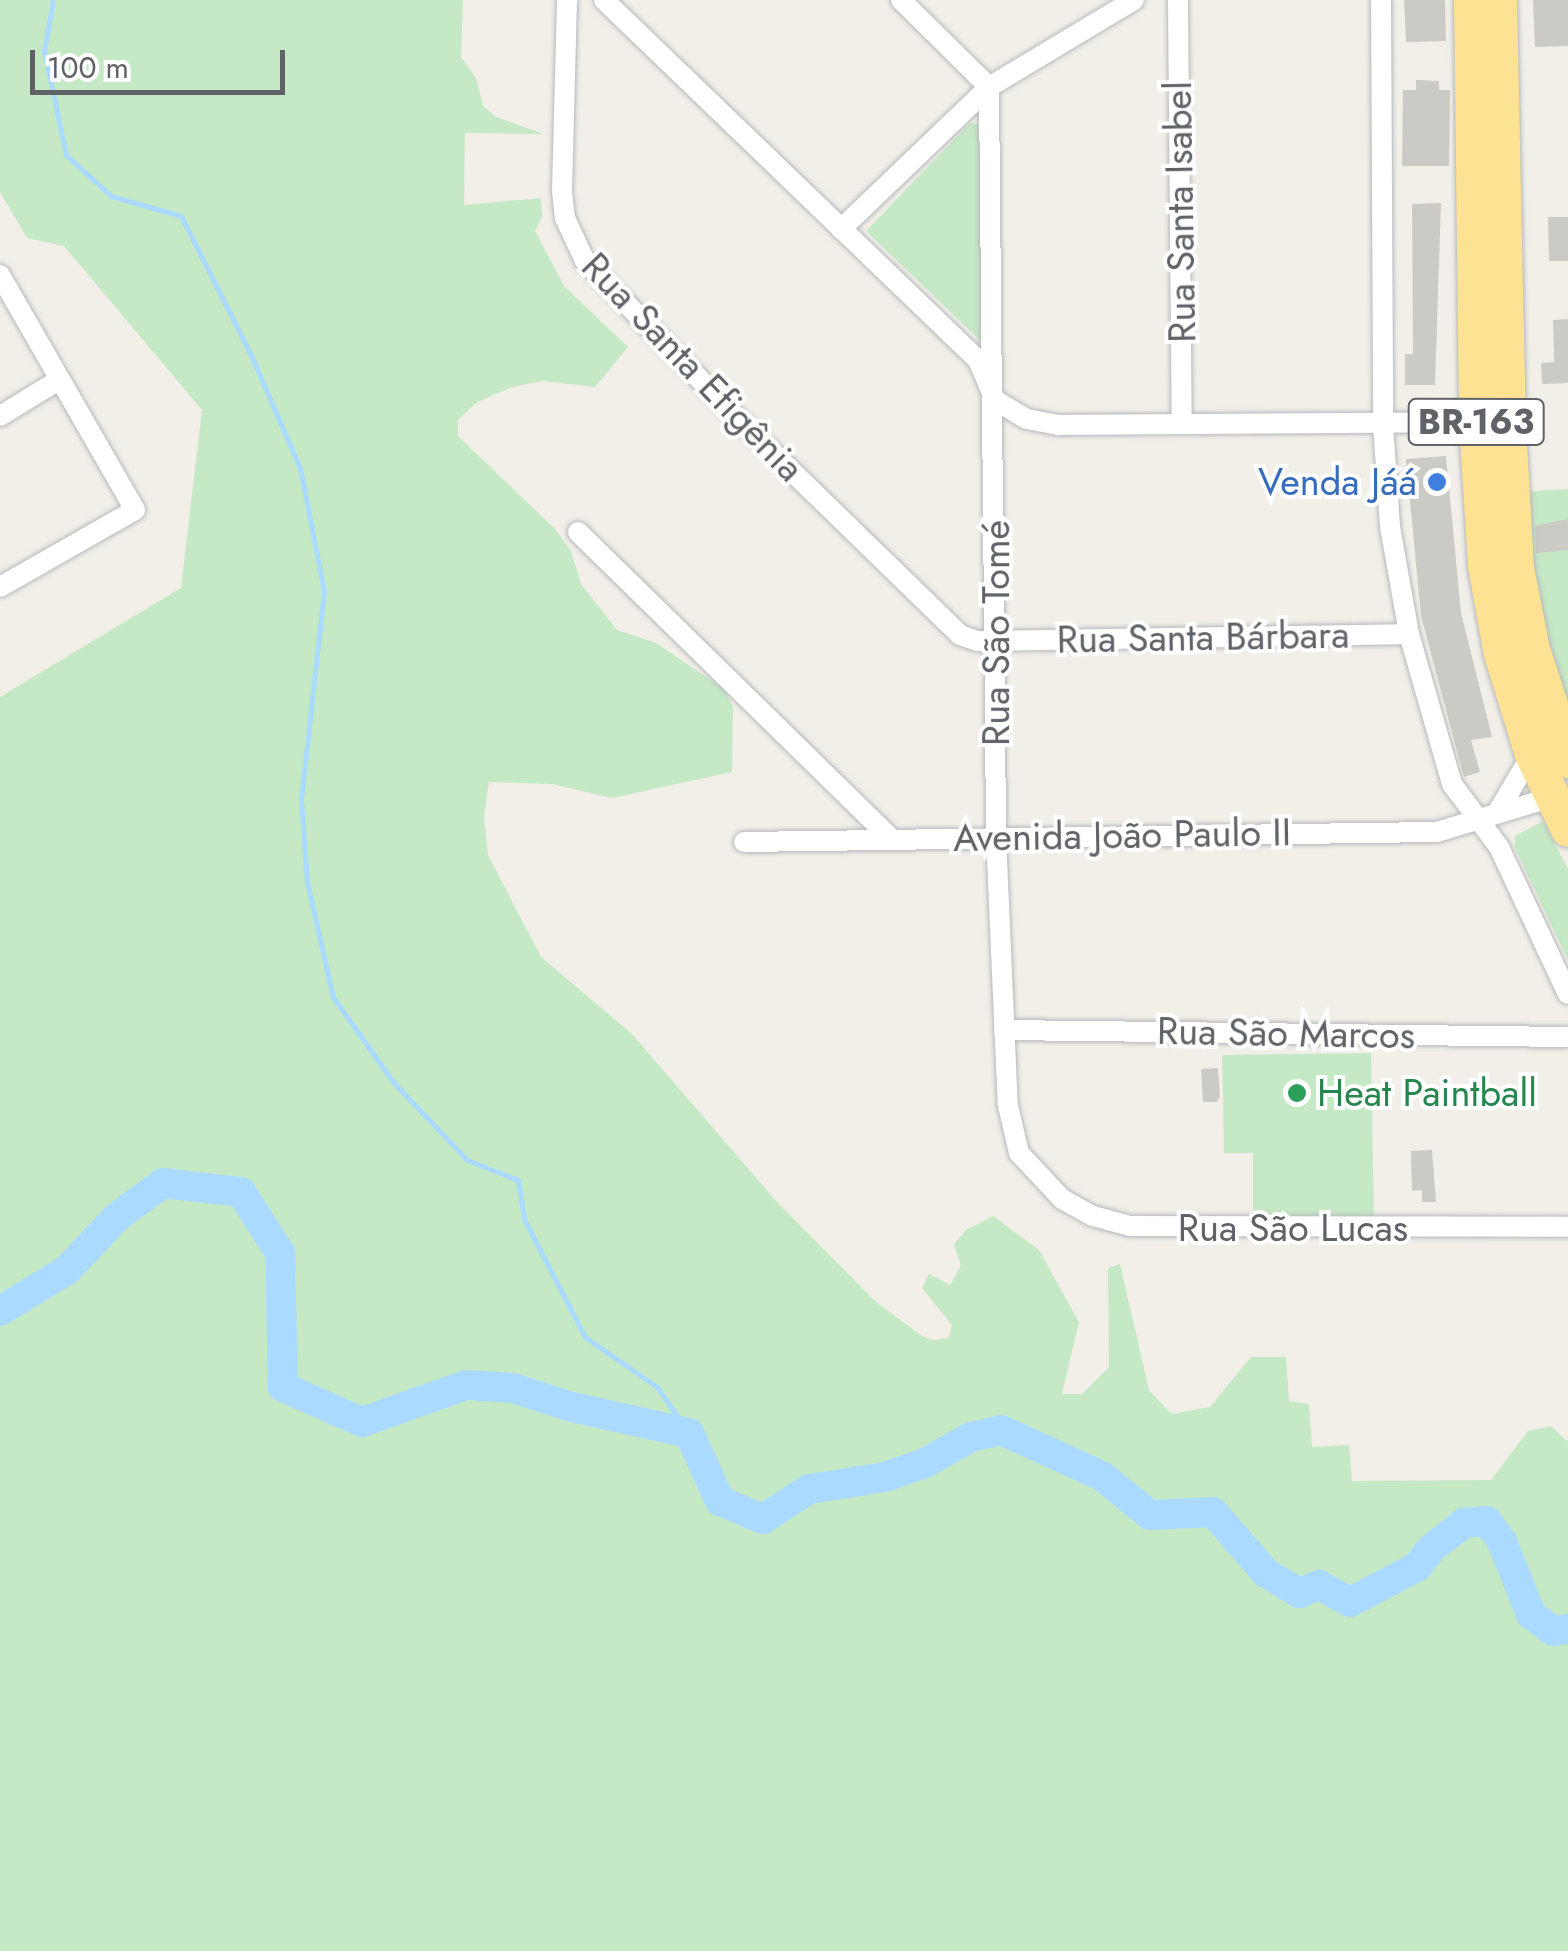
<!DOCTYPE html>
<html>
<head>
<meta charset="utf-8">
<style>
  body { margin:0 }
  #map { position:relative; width:1568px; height:1951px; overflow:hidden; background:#f1efe8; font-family:Jost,sans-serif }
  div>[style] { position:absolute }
  .green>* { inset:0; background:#c5e8c5 }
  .stream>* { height:5px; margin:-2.5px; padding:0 2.5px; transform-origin:2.5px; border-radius:2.5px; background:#aadaff }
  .river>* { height:30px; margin:-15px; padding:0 15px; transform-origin:15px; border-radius:15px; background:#aadaff }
  .building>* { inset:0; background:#cccac5 }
  .roads { filter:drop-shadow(0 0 2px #b5b8bc) drop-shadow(0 0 2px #b5b8bc) }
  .street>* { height:20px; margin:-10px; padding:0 10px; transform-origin:10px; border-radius:10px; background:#fff }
  .highway>* { height:35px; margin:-17.5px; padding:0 17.5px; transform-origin:17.5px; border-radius:17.5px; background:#fde293 }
  .dots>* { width:28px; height:28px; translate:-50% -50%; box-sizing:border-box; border:5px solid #fff; border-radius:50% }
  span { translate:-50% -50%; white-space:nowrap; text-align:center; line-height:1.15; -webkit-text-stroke:8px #fff; paint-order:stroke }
  .shield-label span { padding:2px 8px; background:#fff; border:2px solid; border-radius:8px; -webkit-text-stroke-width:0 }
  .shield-label { font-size:35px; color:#5f6368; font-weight:700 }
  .street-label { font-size:38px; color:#5f6368 }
  .shop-label { font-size:38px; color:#366cbe }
  .right { translate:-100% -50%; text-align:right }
  .leisure-label { font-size:38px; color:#27864d }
  .left { translate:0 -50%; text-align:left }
  .scale { position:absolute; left:30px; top:50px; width:255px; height:45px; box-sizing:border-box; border:5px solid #5f6368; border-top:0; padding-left:12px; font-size:30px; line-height:35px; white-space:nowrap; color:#5f6368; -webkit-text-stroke:8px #fff; paint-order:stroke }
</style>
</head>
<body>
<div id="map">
  <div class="green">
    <div style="clip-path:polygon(0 0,463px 0,461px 57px,476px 78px,483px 106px,496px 117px,544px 134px,465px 133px,464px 205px,541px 198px,542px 217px,535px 231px,564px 286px,628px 347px,595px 387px,543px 381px,512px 387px,477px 402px,458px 420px,458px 436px,555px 529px,571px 551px,581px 584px,617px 630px,656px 643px,724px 689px,733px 707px,732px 772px,612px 798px,552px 784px,489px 782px,484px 817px,488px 855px,541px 957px,632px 1034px,776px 1201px,876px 1302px,922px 1336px,932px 1340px,949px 1338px,952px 1325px,922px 1288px,929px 1274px,950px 1285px,961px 1266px,954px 1244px,966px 1230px,993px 1216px,1039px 1250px,1079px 1322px,1062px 1394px,1082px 1394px,1109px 1367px,1108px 1268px,1120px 1264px,1149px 1390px,1171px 1414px,1210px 1407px,1251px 1357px,1286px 1357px,1289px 1401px,1309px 1404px,1312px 1447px,1349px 1445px,1352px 1481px,1491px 1480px,1528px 1431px,1551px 1426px,1568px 1442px,1568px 1951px,0 1951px,0 697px,181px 588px,202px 410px,64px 246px,27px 238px,0 192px)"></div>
    <div style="clip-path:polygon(970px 123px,978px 124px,991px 333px,980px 340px,866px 231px)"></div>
    <div style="clip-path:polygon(1568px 489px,1568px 735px,1550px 690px,1519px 492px)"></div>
    <div style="clip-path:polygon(1543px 821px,1568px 869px,1568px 960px,1515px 848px,1515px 836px)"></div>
    <div style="clip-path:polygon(1371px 1053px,1374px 1221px,1253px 1222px,1253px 1153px,1224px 1153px,1222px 1055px)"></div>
  </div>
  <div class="stream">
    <div style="left:53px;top:0;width:52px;rotate:100deg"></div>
    <div style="left:44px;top:51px;width:106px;rotate:78.1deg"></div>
    <div style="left:66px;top:155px;width:61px;rotate:42.3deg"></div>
    <div style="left:111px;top:196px;width:73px;rotate:15.9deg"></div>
    <div style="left:181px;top:216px;width:156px;rotate:63.3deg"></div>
    <div style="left:251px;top:355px;width:123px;rotate:66.6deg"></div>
    <div style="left:300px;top:468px;width:125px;rotate:79deg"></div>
    <div style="left:324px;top:591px;width:210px;rotate:96.3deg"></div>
    <div style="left:301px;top:800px;width:82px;rotate:85.8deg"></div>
    <div style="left:307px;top:882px;width:118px;rotate:77.3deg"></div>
    <div style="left:333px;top:997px;width:105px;rotate:54.7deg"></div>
    <div style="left:394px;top:1083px;width:106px;rotate:46.5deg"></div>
    <div style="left:467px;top:1160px;width:55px;rotate:21.4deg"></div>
    <div style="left:518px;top:1180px;width:39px;rotate:81deg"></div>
    <div style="left:524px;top:1219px;width:133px;rotate:62.7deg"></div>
    <div style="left:585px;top:1337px;width:88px;rotate:34.8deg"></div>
    <div style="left:657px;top:1387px;width:56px;rotate:55.2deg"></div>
  </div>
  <div class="river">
    <div style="left:0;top:1311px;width:79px;rotate:-31.5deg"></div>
    <div style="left:67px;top:1270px;width:73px;rotate:-46.7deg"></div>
    <div style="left:117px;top:1217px;width:57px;rotate:-36.5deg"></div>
    <div style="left:163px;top:1183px;width:79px;rotate:6.6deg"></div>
    <div style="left:241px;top:1192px;width:72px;rotate:57.4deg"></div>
    <div style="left:280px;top:1253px;width:134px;rotate:88.7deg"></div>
    <div style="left:283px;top:1387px;width:86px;rotate:23.9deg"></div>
    <div style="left:362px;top:1422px;width:110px;rotate:-19.6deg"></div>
    <div style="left:466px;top:1385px;width:47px;rotate:3.7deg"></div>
    <div style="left:513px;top:1388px;width:58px;rotate:18.1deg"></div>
    <div style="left:568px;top:1406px;width:124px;rotate:12.6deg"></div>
    <div style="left:689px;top:1433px;width:75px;rotate:65.5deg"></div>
    <div style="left:720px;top:1501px;width:47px;rotate:22.7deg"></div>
    <div style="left:763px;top:1519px;width:55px;rotate:-33.1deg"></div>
    <div style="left:809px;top:1489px;width:77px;rotate:-9deg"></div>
    <div style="left:885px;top:1477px;width:42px;rotate:-19.3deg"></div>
    <div style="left:925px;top:1463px;width:53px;rotate:-29.5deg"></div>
    <div style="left:971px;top:1437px;width:31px;rotate:-13deg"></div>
    <div style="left:1001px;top:1430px;width:111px;rotate:24.5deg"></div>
    <div style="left:1102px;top:1476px;width:62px;rotate:39.1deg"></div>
    <div style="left:1150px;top:1515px;width:63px;rotate:-2.7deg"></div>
    <div style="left:1213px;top:1512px;width:81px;rotate:49deg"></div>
    <div style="left:1266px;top:1573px;width:39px;rotate:31deg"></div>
    <div style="left:1299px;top:1593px;width:22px;rotate:-22deg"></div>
    <div style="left:1319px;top:1585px;width:35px;rotate:29deg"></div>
    <div style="left:1350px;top:1602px;width:76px;rotate:-27.6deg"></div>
    <div style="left:1417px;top:1567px;width:24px;rotate:-52deg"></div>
    <div style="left:1432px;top:1548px;width:41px;rotate:-38deg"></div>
    <div style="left:1464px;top:1523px;width:23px;rotate:-5deg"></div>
    <div style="left:1487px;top:1521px;width:26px;rotate:54deg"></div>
    <div style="left:1502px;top:1542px;width:78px;rotate:68.1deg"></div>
    <div style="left:1531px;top:1614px;width:28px;rotate:38deg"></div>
    <div style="left:1553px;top:1631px;width:15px;rotate:-8deg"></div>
  </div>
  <div class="building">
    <div style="clip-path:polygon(1404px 0,1445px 0,1446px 41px,1406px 42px)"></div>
    <div style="clip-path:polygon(1533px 0,1568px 0,1568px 46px,1535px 47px)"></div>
    <div style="clip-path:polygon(1416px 80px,1439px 81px,1439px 90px,1450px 90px,1449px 166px,1402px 166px,1403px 90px,1416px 90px)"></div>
    <div style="clip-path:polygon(1441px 203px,1435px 385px,1405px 385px,1405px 354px,1413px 354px,1412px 204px)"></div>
    <div style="clip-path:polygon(1548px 217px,1568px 217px,1568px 261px,1549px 261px)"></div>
    <div style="clip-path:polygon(1568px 319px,1568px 383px,1542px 384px,1541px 363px,1554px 362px,1553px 320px)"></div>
    <div style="clip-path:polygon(1446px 456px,1461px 613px,1492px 737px,1471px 740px,1480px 772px,1464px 777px,1421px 616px,1406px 459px)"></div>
    <div style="clip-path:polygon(1568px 519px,1568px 550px,1536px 553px,1535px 526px)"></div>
    <div style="clip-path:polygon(1218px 1068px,1220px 1097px,1217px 1102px,1203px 1102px,1201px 1069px)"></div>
    <div style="clip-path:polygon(1432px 1150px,1436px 1202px,1422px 1202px,1422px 1190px,1412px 1191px,1411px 1151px)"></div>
  </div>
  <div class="roads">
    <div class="street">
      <div style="left:567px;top:0;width:191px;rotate:91.5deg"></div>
      <div style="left:562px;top:191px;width:27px;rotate:84deg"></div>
      <div style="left:565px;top:218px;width:47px;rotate:65.1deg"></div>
      <div style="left:585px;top:261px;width:217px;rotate:45.9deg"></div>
      <div style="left:736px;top:417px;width:313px;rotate:44.2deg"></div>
      <div style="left:960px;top:635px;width:18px;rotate:19deg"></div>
      <div style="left:977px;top:641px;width:432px;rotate:-0.9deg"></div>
      <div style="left:604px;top:0;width:519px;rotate:43.91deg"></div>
      <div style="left:978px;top:360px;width:43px;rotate:67deg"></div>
      <div style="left:995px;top:400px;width:37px;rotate:31deg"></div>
      <div style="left:1027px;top:419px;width:33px;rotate:11deg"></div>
      <div style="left:1059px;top:425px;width:417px;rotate:-0.4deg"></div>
      <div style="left:901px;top:0;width:124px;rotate:44.7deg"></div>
      <div style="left:989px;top:87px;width:749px;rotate:89.46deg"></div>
      <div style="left:996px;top:836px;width:270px;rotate:87.5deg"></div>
      <div style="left:1008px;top:1106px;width:48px;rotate:76.8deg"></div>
      <div style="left:1019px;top:1153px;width:63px;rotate:46.9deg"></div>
      <div style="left:1062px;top:1199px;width:35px;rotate:29deg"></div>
      <div style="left:1093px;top:1216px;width:38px;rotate:15deg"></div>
      <div style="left:1130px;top:1226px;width:438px;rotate:0.1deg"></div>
      <div style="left:1178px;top:0;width:424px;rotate:89.5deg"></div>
      <div style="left:1381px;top:0;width:424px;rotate:89.7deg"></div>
      <div style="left:1383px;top:424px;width:103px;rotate:86.1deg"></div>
      <div style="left:1390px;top:527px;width:109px;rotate:79.9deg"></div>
      <div style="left:1409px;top:634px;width:156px;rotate:74deg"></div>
      <div style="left:1452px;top:784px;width:79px;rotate:53.3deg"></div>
      <div style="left:1499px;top:847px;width:162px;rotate:64.9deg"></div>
      <div style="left:841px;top:229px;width:205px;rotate:-43.8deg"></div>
      <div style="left:989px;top:87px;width:169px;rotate:-31deg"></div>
      <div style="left:0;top:275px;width:271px;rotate:60.1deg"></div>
      <div style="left:135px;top:510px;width:155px;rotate:150.3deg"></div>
      <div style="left:0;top:416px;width:69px;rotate:-31.4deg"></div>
      <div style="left:578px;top:532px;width:437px;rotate:44.4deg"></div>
      <div style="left:1497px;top:813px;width:69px;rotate:-59.3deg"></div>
      <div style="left:744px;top:842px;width:693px;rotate:-0.83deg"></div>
      <div style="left:1437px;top:832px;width:120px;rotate:-16.9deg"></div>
      <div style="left:1004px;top:1030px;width:564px;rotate:0.71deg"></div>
    </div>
    <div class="highway">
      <div style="left:1471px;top:0;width:422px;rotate:89.3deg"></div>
      <div style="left:1476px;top:422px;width:144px;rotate:86.4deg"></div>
      <div style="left:1485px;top:566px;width:89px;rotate:79.7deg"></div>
      <div style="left:1501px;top:654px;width:105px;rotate:72.8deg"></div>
      <div style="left:1532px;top:754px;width:83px;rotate:64.4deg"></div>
      <div style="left:1499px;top:0;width:425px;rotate:88.8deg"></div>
      <div style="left:1508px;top:425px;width:143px;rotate:86.8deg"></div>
      <div style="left:1516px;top:568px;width:83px;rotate:78.8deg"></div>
      <div style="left:1532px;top:649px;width:117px;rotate:72deg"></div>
    </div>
  </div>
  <div class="dots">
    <div style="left:1437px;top:482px;background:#3f7fe0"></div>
    <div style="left:1297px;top:1093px;background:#2e9e5b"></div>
  </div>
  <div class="shield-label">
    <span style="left:1476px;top:422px">BR-163</span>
  </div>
  <div class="street-label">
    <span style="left:1180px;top:212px;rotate:-91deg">Rua Santa Isabel</span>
    <span style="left:693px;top:367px;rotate:46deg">Rua Santa Efigênia</span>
    <span style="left:996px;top:633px;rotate:-90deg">Rua São Tomé</span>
    <span style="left:1203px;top:637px;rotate:-1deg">Rua Santa Bárbara</span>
    <span style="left:1122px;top:835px;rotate:-1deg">Avenida João Paulo II</span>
    <span style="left:1286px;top:1033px;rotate:1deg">Rua São Marcos</span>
    <span style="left:1293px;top:1228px">Rua São Lucas</span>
  </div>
  <div class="shop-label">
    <span class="right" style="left:1417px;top:482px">Venda Jáá</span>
  </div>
  <div class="leisure-label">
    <span class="left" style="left:1317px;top:1093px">Heat Paintball</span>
  </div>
  <div class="scale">100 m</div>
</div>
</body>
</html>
